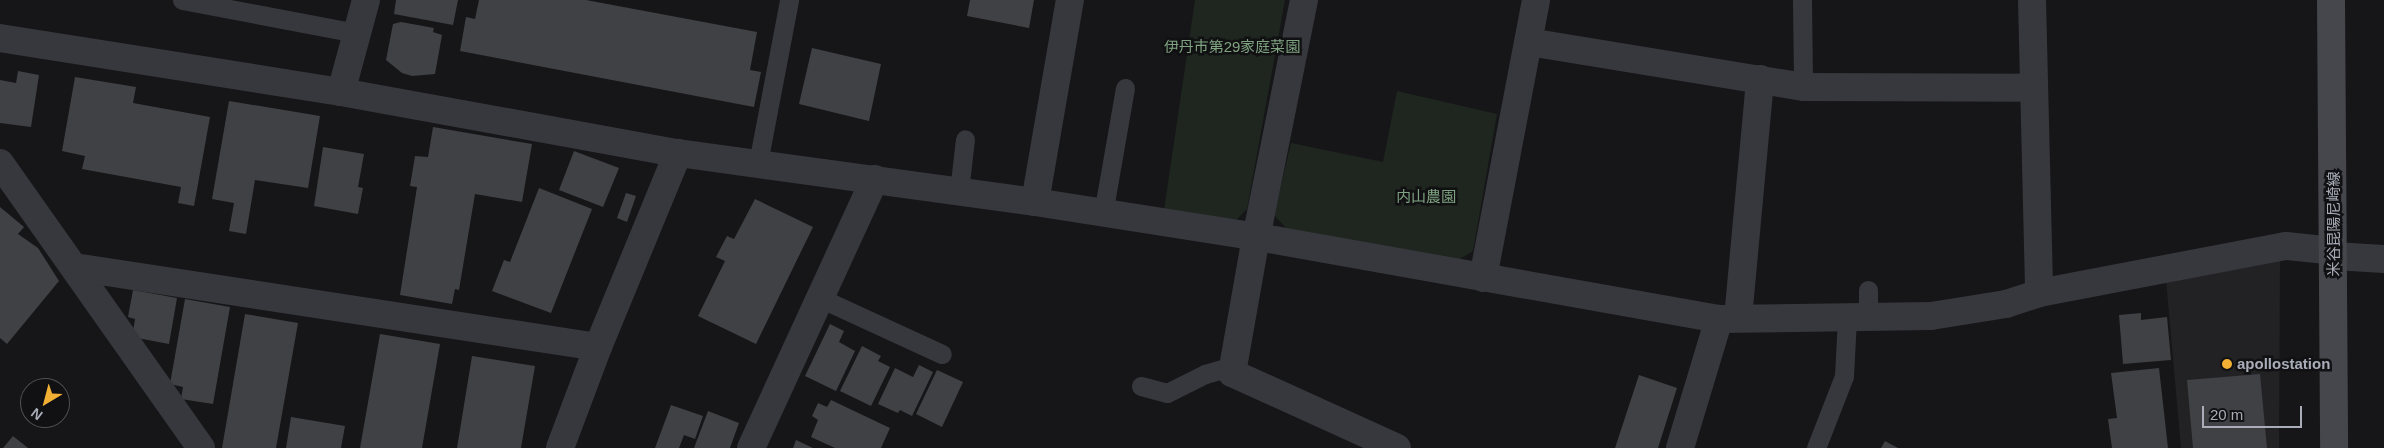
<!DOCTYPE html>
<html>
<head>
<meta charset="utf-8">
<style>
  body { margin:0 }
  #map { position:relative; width:2384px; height:448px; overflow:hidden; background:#161618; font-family:Helvetica,"Noto Sans JP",sans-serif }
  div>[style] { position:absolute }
  .built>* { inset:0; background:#222225 }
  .green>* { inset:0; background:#1e261f }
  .building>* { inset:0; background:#404145 }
  .lane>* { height:19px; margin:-9.5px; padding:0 9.5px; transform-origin:9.5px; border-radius:9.5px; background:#37383d }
  .street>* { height:28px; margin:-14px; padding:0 14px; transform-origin:14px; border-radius:14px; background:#37383d }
  .secondary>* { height:28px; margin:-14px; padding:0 14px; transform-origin:14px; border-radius:14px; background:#45474d }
  .dots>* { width:14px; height:14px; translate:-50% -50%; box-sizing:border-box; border:2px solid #111113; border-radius:50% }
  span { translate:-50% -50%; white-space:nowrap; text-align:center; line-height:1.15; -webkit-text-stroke:5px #111113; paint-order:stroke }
  .park-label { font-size:15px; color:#7fa381 }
  .street-label { font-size:15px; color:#a8adb8 }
  .poi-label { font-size:15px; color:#a8adb8; font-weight:700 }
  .left { translate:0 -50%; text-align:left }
  .north { position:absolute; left:20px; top:378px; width:50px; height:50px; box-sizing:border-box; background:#111113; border:1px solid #4d4f55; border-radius:50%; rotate:217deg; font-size:14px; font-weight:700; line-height:20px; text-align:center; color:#a8adb8 }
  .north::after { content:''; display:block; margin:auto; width:18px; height:22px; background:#f2b134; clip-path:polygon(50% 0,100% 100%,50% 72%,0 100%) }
  .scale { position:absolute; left:2202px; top:406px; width:100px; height:22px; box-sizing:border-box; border:2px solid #a8adb8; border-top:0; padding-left:6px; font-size:15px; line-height:18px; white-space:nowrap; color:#a8adb8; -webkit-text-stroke:4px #111113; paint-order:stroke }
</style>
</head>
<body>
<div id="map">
  <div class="built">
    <div style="clip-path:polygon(2280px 258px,2279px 448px,2181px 448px,2166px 280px)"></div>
  </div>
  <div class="green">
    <div style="clip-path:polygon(1195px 0,1285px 0,1247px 209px,1235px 221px,1164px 210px)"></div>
    <div style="clip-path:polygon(1397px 91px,1497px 114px,1473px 251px,1458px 260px,1286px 228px,1274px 215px,1291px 143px,1383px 162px)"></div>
  </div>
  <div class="building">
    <div style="clip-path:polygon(396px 0,458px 0,453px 25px,394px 14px)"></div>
    <div style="clip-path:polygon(479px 0,586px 0,757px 32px,750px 70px,761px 72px,754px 107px,460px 51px,466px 17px,475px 19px)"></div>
    <div style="clip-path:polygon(970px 0,1034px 0,1029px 28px,967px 16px)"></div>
    <div style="clip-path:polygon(401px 22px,434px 28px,433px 32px,442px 35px,435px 74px,412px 76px,402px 73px,386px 60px,393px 24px)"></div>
    <div style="clip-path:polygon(812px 48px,881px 64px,869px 121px,799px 104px)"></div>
    <div style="clip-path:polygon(18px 71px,39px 75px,31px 127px,0 123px,0 80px,16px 83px)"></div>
    <div style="clip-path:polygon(75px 77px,136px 87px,133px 103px,210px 117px,194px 206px,178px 203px,181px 187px,82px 169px,85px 156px,62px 151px)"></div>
    <div style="clip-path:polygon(229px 101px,320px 116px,308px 188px,255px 180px,246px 234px,229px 231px,234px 203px,212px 199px)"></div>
    <div style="clip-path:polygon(433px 127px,532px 144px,522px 202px,475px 194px,459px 290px,455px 289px,452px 304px,400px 295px,417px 187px,410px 186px,415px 156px,428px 157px)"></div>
    <div style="clip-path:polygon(323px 147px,364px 154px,358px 187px,363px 188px,358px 214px,314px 206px)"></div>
    <div style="clip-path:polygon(574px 151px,619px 168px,603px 207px,559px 190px)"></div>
    <div style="clip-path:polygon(539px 188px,592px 209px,551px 313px,492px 291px,504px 260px,510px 262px)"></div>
    <div style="clip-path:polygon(626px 193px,636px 196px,627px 222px,617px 218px)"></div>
    <div style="clip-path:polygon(755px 199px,813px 227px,756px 344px,698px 316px,725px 261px,716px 257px,727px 236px,734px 239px)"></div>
    <div style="clip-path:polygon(0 207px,24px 227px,18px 234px,38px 248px,59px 281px,7px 344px,0 338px)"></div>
    <div style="clip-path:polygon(133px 290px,177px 298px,169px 344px,132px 337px,135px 319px,128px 317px)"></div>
    <div style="clip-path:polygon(185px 299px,230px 307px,213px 404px,181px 399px,183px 387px,170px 384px)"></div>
    <div style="clip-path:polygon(2141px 313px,2141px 320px,2167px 317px,2171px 360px,2123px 364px,2119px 315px)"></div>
    <div style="clip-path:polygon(245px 314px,298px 323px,276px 448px,222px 448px)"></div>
    <div style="clip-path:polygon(830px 324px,844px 331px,839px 342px,855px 351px,836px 391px,805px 376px)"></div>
    <div style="clip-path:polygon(380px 334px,440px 344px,422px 448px,360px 448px)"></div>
    <div style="clip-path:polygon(862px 346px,881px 356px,878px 361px,890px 367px,871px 406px,840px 391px)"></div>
    <div style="clip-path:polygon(472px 356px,535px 366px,521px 448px,457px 448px)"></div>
    <div style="clip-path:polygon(919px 365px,933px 372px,912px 416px,900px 410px,898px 413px,878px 404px,895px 368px,913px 377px)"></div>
    <div style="clip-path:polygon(2159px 368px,2168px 448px,2112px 448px,2108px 419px,2117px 418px,2111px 373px)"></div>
    <div style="clip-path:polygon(937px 370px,963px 382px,942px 427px,916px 414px)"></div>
    <div style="clip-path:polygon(2260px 374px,2267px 448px,2193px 448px,2187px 380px)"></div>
    <div style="clip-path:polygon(1639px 375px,1677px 388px,1658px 448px,1615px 448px)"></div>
    <div style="clip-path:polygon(831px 400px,890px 428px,881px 448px,835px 448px,811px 437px,818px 420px,812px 416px,818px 403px,827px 407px)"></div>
    <div style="clip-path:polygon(671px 405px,703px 416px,695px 439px,684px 435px,679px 448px,655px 448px)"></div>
    <div style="clip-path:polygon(708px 411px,739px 423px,730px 448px,694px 448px)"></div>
    <div style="clip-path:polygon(291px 417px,345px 426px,341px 448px,286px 448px)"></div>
    <div style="clip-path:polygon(13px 436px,28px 448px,3px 448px)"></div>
    <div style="clip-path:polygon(796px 440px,813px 448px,793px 448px)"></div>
    <div style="clip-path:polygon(1885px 441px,1898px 448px,1881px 448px)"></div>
  </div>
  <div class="lane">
    <div style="left:182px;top:0;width:178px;rotate:10.7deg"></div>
    <div style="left:1802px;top:0;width:87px;rotate:89.3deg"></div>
    <div style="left:758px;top:163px;width:166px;rotate:-79.2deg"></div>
    <div style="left:959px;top:191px;width:52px;rotate:-83.4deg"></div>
    <div style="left:1103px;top:214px;width:128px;rotate:-80.1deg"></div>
    <div style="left:1868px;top:290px;width:27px;rotate:90deg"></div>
    <div style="left:820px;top:298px;width:134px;rotate:24.7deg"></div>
    <div style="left:1141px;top:386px;width:27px;rotate:15deg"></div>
    <div style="left:1167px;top:393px;width:42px;rotate:-26.6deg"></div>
    <div style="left:1205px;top:374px;width:29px;rotate:-16deg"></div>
    <div style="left:1816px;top:448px;width:77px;rotate:-68.7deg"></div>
    <div style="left:1844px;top:376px;width:58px;rotate:-87deg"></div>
  </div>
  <div class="street">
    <div style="left:1304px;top:0;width:242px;rotate:101.4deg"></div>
    <div style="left:1256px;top:237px;width:138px;rotate:100deg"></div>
    <div style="left:1232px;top:373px;width:181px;rotate:24.4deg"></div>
    <div style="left:2032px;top:0;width:293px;rotate:88.6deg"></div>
    <div style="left:0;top:38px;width:345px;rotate:9deg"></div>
    <div style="left:341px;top:92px;width:342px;rotate:10.3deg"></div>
    <div style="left:678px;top:153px;width:360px;rotate:7.8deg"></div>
    <div style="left:1035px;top:202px;width:226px;rotate:8.9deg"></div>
    <div style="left:1258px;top:237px;width:468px;rotate:10.1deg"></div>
    <div style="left:1719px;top:319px;width:212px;rotate:-0.8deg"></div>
    <div style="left:1931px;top:316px;width:76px;rotate:-9.1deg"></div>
    <div style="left:2006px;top:304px;width:35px;rotate:-18deg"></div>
    <div style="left:2039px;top:293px;width:251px;rotate:-10.8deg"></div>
    <div style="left:2286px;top:246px;width:48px;rotate:5.9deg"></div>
    <div style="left:1529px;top:42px;width:278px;rotate:9.3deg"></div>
    <div style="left:1803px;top:87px;width:230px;rotate:0.2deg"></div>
    <div style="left:341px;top:92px;width:95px;rotate:-74.8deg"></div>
    <div style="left:0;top:163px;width:349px;rotate:54.8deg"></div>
    <div style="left:1035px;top:202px;width:205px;rotate:-80.2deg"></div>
    <div style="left:2334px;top:256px;width:50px;rotate:3.4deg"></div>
    <div style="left:74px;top:267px;width:530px;rotate:8.68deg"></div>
    <div style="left:1483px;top:278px;width:283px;rotate:-79.2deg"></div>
    <div style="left:1738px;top:318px;width:240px;rotate:-84.7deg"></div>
    <div style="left:560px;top:448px;width:108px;rotate:-69.4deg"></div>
    <div style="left:598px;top:347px;width:210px;rotate:-67.6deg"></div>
    <div style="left:751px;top:448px;width:296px;rotate:-65.3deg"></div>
    <div style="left:1680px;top:448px;width:135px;rotate:-73.2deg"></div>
  </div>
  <div class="secondary">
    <div style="left:2331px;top:0;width:448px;rotate:89.6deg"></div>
  </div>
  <div class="dots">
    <div style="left:2227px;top:364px;background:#f2b134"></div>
  </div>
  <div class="park-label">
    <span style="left:1232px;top:47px">伊丹市第29家庭菜園</span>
    <span style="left:1426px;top:197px">内山農園</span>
  </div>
  <div class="street-label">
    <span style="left:2334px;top:224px;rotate:-90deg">米谷昆陽尼崎線</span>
  </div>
  <div class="poi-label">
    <span class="left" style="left:2237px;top:364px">apollostation</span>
  </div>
  <div class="north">N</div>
  <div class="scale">20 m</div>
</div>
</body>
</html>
